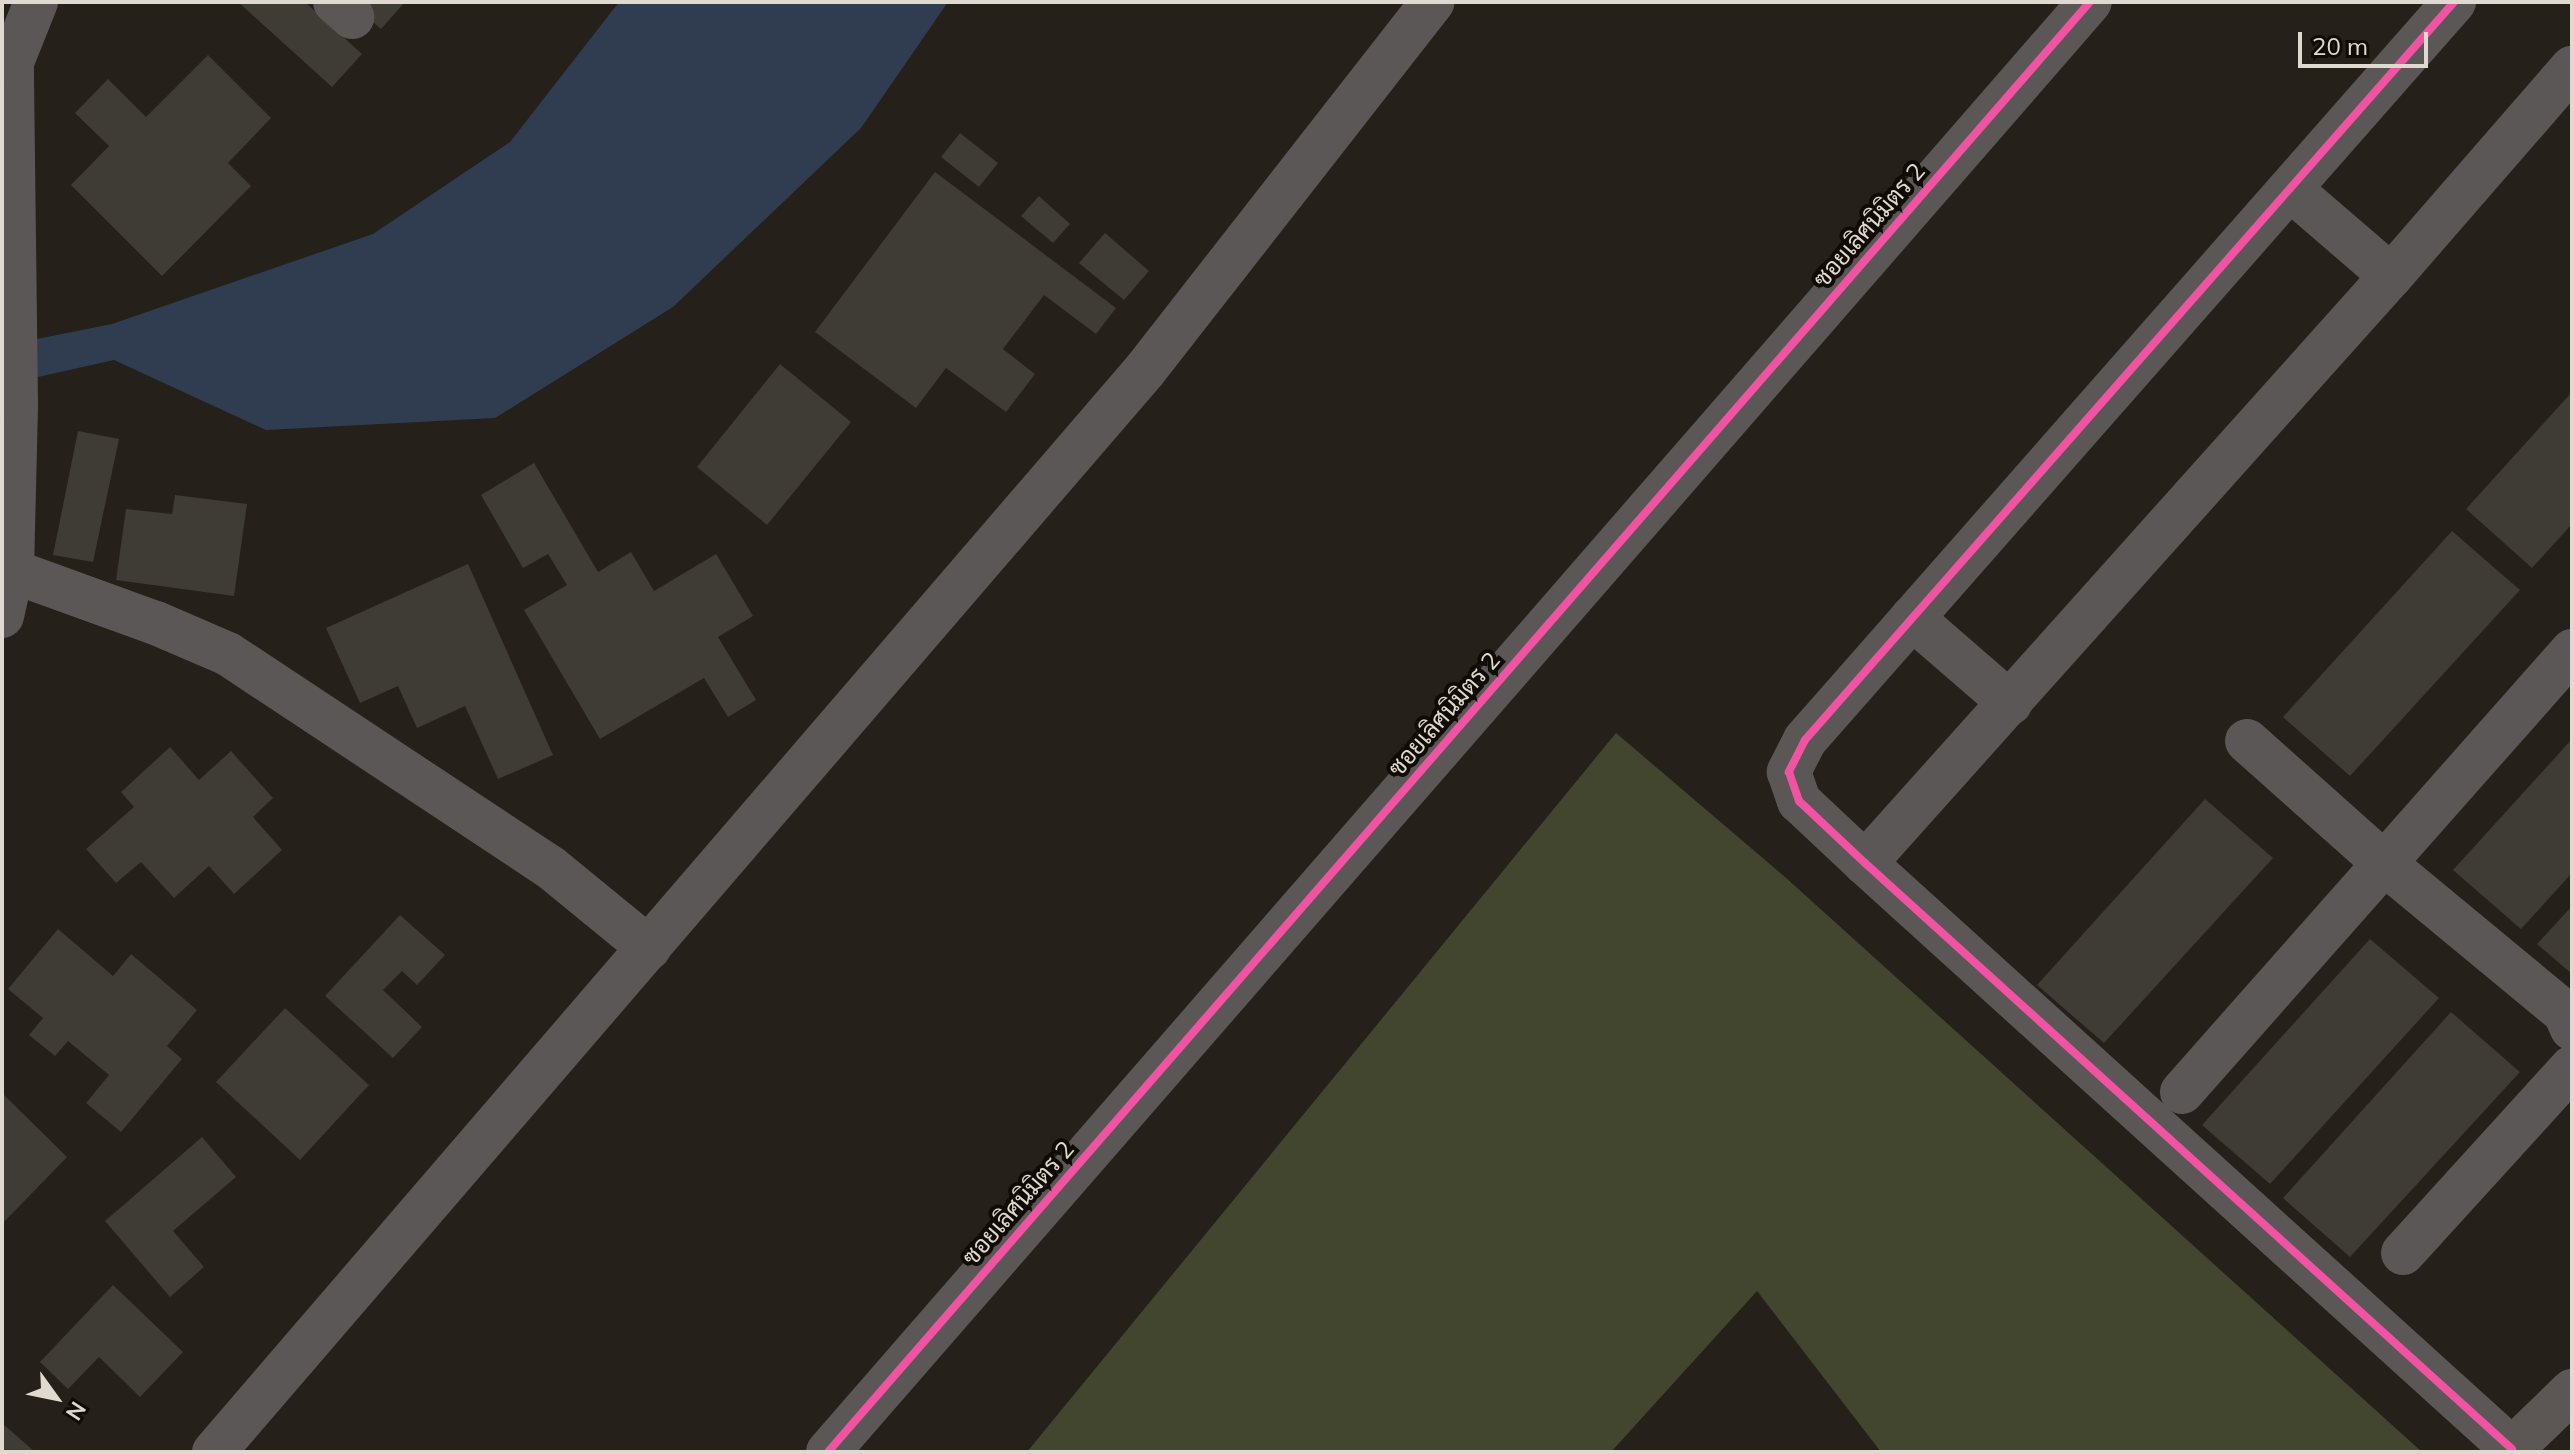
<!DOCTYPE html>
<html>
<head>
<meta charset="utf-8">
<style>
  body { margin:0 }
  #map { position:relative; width:2574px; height:1454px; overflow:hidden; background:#252019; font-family:Mulish,Sarabun,sans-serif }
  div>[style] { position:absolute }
  .green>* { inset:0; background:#43462f }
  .water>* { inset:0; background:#303c4f }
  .building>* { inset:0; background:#3f3b35 }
  .minor>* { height:44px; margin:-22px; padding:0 22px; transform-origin:22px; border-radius:22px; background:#5b5756 }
  .major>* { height:44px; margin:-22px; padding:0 22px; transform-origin:22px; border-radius:22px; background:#5c5755 }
  .cycleway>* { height:8px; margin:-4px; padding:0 4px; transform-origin:4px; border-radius:4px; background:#f153a3 }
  span { translate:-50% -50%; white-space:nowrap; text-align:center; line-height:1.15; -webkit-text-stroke:8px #100b06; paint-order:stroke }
  .street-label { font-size:24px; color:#e0d9d0 }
  .frame { position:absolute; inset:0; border:4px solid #e0d9d0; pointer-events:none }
  .north { position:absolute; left:16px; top:1358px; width:80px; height:80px; -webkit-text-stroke:6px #100b06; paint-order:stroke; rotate:123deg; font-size:22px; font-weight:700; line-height:32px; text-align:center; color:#e0d9d0 }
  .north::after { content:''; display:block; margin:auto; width:28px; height:36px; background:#e0d9d0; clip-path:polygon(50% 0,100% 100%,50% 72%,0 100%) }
  .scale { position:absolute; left:2298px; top:32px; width:130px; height:36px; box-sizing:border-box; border:4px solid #e0d9d0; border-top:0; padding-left:10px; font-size:24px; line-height:28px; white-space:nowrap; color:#e0d9d0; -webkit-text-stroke:6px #100b06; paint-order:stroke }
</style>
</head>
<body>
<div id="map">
  <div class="green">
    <div style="clip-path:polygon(1616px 733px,1785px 877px,2422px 1452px,1881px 1452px,1757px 1291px,1611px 1452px,1027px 1452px)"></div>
  </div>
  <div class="water">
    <div style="clip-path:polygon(619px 2px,948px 2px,861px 128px,673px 307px,495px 418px,266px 430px,114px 360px,2px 385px,2px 346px,112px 324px,373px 234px,510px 142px)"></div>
  </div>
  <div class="building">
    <div style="clip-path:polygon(238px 2px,305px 2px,362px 54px,332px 87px)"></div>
    <div style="clip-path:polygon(350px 2px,405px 2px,381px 29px)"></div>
    <div style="clip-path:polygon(208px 55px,271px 118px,228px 163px,251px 186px,162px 276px,71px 185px,109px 146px,75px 113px,108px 79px,146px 117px)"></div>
    <div style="clip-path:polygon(960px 133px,998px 163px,979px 187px,941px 157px)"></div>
    <div style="clip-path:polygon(935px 172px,1116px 308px,1096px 334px,1044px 295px,1003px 349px,1035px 374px,1006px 412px,946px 368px,916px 408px,815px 332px)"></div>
    <div style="clip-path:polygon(1039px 196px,1070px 224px,1053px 243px,1021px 216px)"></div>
    <div style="clip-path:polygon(1105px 233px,1149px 271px,1124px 300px,1079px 263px)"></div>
    <div style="clip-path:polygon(780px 364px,851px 422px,767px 525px,697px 467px)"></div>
    <div style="clip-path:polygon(2572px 392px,2572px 524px,2532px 568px,2466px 509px)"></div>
    <div style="clip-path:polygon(78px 431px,119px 439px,93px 562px,53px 555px)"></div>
    <div style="clip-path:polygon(534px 463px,598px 572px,631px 552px,654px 591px,716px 554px,753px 616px,718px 637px,756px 700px,728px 717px,704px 678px,600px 739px,524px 610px,567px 585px,548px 554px,523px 568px,481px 495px)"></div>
    <div style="clip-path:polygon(175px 495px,247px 504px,234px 596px,116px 580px,126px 509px,172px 514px)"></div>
    <div style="clip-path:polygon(2452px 531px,2520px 590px,2350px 776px,2283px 717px)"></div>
    <div style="clip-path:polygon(468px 564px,553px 755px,498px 779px,465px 706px,417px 728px,398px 686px,360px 703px,326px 628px)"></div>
    <div style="clip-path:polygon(2572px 739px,2572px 873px,2521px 929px,2453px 870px)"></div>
    <div style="clip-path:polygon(170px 747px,199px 780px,231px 751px,273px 798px,253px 817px,282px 850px,234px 894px,209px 866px,174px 898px,141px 862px,116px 883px,86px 849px,134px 807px,121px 792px)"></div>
    <div style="clip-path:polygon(2205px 799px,2273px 858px,2104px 1043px,2037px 985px)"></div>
    <div style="clip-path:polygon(2572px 906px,2572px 974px,2537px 944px)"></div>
    <div style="clip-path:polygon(400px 915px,445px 955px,417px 985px,402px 971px,383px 990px,422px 1027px,393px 1058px,325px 996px)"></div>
    <div style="clip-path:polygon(58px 929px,113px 976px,131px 954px,197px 1010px,167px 1046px,182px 1059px,121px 1132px,86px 1103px,109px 1075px,68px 1041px,55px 1056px,29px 1035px,43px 1018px,8px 989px)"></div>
    <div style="clip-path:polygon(2370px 939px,2439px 998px,2270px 1184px,2202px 1125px)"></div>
    <div style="clip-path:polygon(285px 1008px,369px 1085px,300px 1160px,216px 1082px)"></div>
    <div style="clip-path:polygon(2451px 1012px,2520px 1072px,2350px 1257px,2283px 1198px)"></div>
    <div style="clip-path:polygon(2px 1093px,67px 1157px,2px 1224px)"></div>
    <div style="clip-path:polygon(202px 1137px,236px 1177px,173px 1231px,204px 1267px,170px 1297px,105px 1221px)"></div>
    <div style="clip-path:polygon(113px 1285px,183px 1352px,140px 1397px,99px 1357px,68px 1389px,40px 1362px)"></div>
    <div style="clip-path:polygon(2px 1423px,35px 1452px,2px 1452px)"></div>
  </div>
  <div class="minor">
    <div style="left:335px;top:2px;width:23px;rotate:41deg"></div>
    <div style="left:2454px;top:2px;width:983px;rotate:131.33deg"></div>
    <div style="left:1805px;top:740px;width:36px;rotate:117deg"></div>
    <div style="left:1789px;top:772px;width:31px;rotate:71deg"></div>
    <div style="left:1799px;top:801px;width:91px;rotate:43.2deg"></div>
    <div style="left:1865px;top:863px;width:873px;rotate:42.17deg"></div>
    <div style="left:2290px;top:189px;width:133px;rotate:40.7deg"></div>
    <div style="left:12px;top:571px;width:153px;rotate:19.9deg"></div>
    <div style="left:156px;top:623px;width:78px;rotate:23.3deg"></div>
    <div style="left:228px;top:654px;width:386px;rotate:33.5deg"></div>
    <div style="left:550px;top:867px;width:128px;rotate:39.3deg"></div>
    <div style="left:2px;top:616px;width:46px;rotate:-77.5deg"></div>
    <div style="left:12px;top:571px;width:167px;rotate:-88.6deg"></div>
    <div style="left:16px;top:404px;width:342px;rotate:-90.7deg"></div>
    <div style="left:12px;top:62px;width:65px;rotate:-68.2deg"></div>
    <div style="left:1912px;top:618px;width:130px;rotate:40.9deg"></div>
    <div style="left:2247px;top:741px;width:185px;rotate:41.7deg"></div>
    <div style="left:2385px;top:864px;width:234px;rotate:39.6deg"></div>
    <div style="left:2565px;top:1013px;width:17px;rotate:66deg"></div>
    <div style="left:1865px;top:863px;width:788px;rotate:-48.14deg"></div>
    <div style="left:2391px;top:276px;width:276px;rotate:-49deg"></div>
    <div style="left:2182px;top:1092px;width:589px;rotate:-48.51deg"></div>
    <div style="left:2403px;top:1253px;width:251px;rotate:-47.7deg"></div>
    <div style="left:214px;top:1452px;width:1427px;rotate:-49.29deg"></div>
    <div style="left:1145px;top:370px;width:467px;rotate:-52deg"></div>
    <div style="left:828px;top:1452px;width:1922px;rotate:-48.97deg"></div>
  </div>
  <div class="major">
    <div style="left:2509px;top:1452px;width:88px;rotate:-44.1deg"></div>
  </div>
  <div class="cycleway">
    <div style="left:2454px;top:2px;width:983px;rotate:131.33deg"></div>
    <div style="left:1805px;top:740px;width:36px;rotate:117deg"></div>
    <div style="left:1789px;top:772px;width:31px;rotate:71deg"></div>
    <div style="left:1799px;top:801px;width:91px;rotate:43.2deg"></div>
    <div style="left:1865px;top:863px;width:873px;rotate:42.17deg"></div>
    <div style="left:828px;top:1452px;width:1922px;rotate:-48.97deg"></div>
  </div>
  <div class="street-label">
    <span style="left:1869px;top:225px;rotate:-49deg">ซอยเลิศนิมิตร 2</span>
    <span style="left:1444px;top:714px;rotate:-49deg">ซอยเลิศนิมิตร 2</span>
    <span style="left:1018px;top:1203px;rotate:-49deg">ซอยเลิศนิมิตร 2</span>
  </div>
  <div class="frame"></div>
  <div class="north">N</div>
  <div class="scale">20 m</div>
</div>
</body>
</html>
